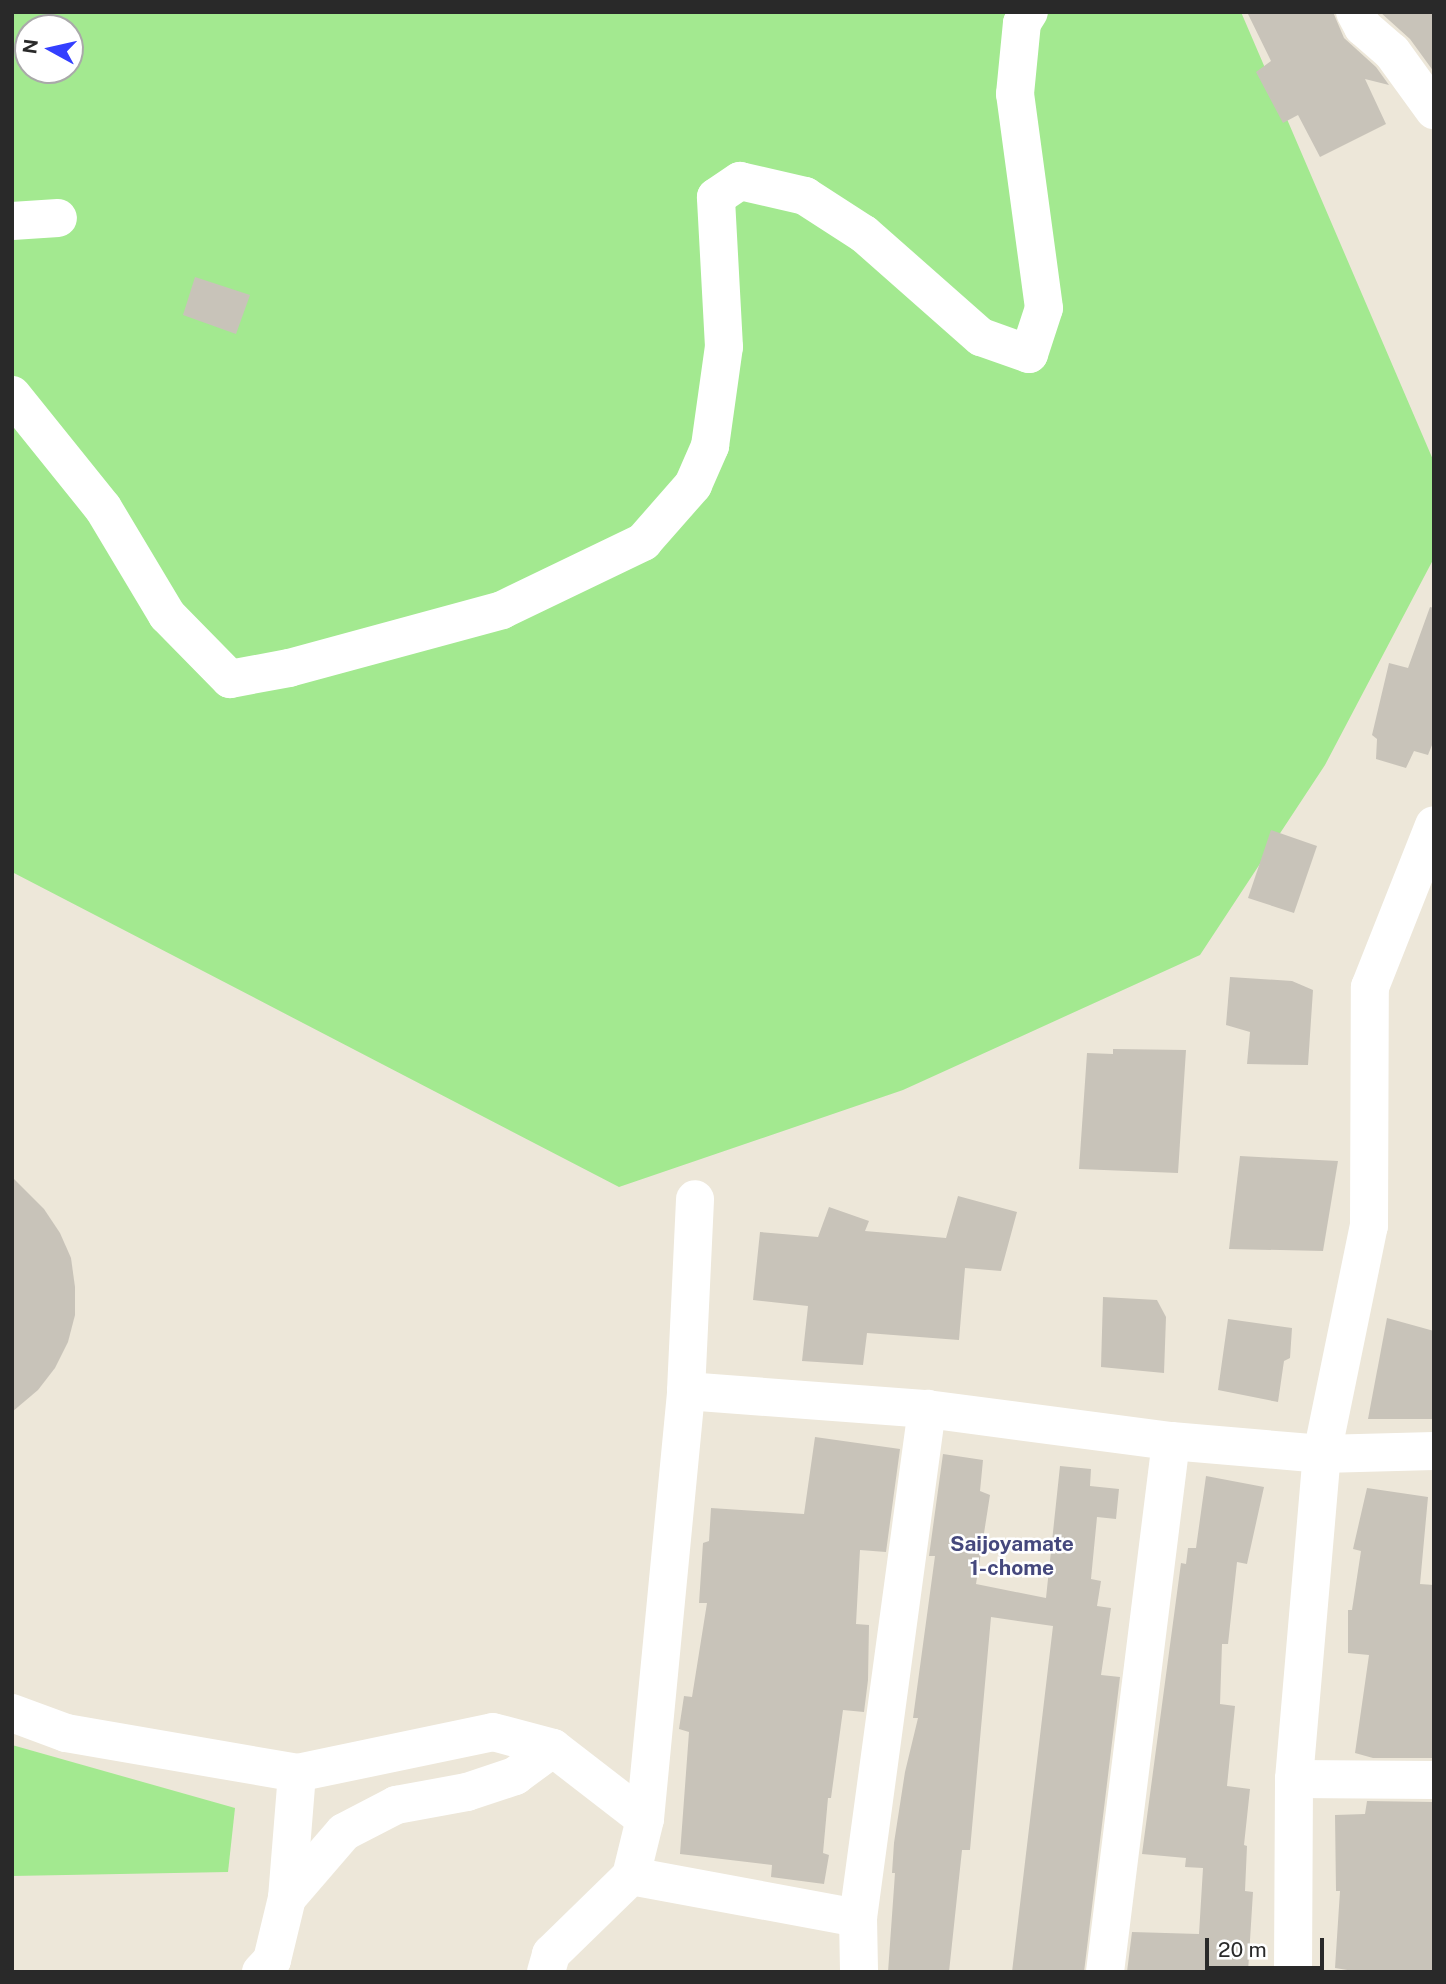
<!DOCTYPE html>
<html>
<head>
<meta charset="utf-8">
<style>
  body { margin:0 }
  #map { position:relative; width:1446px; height:1984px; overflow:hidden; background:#ede7d9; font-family:"Public Sans",sans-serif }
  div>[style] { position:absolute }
  .green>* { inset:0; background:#a3e990 }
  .building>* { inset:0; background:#c8c3b9 }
  .minor>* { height:38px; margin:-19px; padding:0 19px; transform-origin:19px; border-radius:19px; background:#fff }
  span { translate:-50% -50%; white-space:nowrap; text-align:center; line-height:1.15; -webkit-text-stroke:5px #fff; paint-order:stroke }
  .neighbourhood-label { font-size:21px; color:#45487d; font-weight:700 }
  .frame { position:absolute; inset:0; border:14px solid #292929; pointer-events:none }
  .north { position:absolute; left:14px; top:14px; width:70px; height:70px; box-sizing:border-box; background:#fff; border:2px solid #a9a9a9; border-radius:50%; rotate:278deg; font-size:19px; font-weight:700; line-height:28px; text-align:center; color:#292929 }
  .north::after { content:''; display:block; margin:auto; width:24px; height:32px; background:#343fff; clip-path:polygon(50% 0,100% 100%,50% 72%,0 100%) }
  .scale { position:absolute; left:1205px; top:1938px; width:119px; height:32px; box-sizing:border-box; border:4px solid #292929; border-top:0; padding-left:9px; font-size:21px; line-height:24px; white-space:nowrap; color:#292929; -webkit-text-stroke:5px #fff; paint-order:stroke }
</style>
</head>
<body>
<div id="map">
  <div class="green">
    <div style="clip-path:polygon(evenodd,12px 12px,1241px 12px,1434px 462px,1434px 558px,1325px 765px,1200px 955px,903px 1090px,619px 1187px,12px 872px,12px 12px,28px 28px,70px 28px,70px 70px,28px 70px,28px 28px)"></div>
    <div style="clip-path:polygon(12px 1745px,235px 1808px,228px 1872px,12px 1876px)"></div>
  </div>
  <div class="building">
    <div style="clip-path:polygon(1247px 12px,1333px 12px,1344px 38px,1376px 67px,1389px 85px,1365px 79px,1386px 124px,1320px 157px,1298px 115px,1283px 123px,1256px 72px,1271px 61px)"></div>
    <div style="clip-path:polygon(1380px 12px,1434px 12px,1434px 72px,1410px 39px)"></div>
    <div style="clip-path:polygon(195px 277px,250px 295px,236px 334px,183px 315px)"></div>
    <div style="clip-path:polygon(1430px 607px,1434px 608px,1434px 740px,1428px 755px,1414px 751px,1406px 768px,1376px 759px,1377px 739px,1372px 735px,1389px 663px,1408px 668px)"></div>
    <div style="clip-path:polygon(1271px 830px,1317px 846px,1294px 913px,1248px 898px)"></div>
    <div style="clip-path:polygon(1230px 977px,1292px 981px,1313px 990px,1308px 1065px,1247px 1064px,1250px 1032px,1226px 1025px)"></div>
    <div style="clip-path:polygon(1113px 1049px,1186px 1050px,1178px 1173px,1079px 1169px,1087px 1053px,1113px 1054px)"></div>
    <div style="clip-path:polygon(1240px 1156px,1338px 1161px,1323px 1251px,1229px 1249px)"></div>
    <div style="clip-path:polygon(12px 1177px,44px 1209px,60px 1233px,71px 1258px,75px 1287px,75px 1315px,68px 1342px,55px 1368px,38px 1390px,12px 1412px)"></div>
    <div style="clip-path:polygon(958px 1196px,1017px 1212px,1001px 1271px,965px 1268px,959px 1340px,867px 1333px,863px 1365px,802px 1361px,808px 1306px,753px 1300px,760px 1232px,818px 1237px,829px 1207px,869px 1221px,865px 1231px,946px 1238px)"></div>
    <div style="clip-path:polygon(1103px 1297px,1157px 1300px,1166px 1317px,1164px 1373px,1101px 1367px)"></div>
    <div style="clip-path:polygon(1387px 1318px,1434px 1331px,1434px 1419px,1368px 1419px)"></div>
    <div style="clip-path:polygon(1228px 1319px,1292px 1328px,1290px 1358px,1284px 1361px,1278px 1402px,1218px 1390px)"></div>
    <div style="clip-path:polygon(815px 1437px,900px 1449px,886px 1552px,860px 1550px,856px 1624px,869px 1625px,868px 1680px,864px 1712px,843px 1710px,831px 1798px,828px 1798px,823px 1853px,829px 1855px,824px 1884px,771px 1877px,772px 1865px,680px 1854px,689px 1732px,679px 1729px,684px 1696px,692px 1697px,707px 1603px,699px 1603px,703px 1543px,709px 1541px,711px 1508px,804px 1514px)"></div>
    <div style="clip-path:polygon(943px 1454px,983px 1460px,980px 1491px,990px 1495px,976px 1584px,1046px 1598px,1060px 1466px,1091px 1469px,1090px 1486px,1119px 1489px,1116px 1519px,1097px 1517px,1091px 1579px,1101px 1581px,1097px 1606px,1111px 1608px,1101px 1675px,1120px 1677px,1084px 1972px,1012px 1972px,1053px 1626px,991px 1617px,970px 1850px,962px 1850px,949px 1972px,888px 1972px,895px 1873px,892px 1873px,894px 1843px,905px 1772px,918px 1718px,913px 1718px,935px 1556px,929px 1556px)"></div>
    <div style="clip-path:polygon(1206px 1476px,1264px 1487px,1247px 1564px,1237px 1562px,1228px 1644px,1222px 1644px,1220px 1704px,1235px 1706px,1227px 1786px,1250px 1789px,1244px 1845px,1247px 1846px,1245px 1891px,1253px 1892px,1248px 1972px,1127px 1972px,1132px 1932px,1199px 1934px,1203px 1868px,1185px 1867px,1186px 1858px,1142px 1854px,1181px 1563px,1186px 1564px,1188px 1548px,1196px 1548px)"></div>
    <div style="clip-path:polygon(1367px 1488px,1428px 1497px,1420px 1584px,1434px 1585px,1434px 1758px,1373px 1758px,1355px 1753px,1369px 1655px,1348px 1653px,1348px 1610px,1352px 1610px,1361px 1551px,1353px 1549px)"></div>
    <div style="clip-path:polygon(1367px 1801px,1434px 1802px,1434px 1972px,1360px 1972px,1335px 1968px,1340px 1891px,1336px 1891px,1335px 1815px,1365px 1814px)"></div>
  </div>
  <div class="minor">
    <div style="left:1355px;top:12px;width:17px;rotate:62deg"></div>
    <div style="left:1363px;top:27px;width:38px;rotate:41deg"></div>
    <div style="left:1392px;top:52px;width:72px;rotate:54.1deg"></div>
    <div style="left:12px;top:221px;width:46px;rotate:-3.7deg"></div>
    <div style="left:12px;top:395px;width:145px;rotate:51.2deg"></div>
    <div style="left:103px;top:508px;width:125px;rotate:59.1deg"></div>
    <div style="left:167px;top:615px;width:90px;rotate:45.5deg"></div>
    <div style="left:230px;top:679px;width:60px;rotate:-10.6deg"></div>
    <div style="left:289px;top:668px;width:221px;rotate:-15.2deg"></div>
    <div style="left:502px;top:610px;width:157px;rotate:-25.7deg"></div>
    <div style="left:643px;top:542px;width:76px;rotate:-48.7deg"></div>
    <div style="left:693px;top:485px;width:43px;rotate:-66.4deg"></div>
    <div style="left:710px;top:446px;width:100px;rotate:-82deg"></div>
    <div style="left:724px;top:347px;width:150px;rotate:-93.1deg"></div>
    <div style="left:716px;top:197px;width:29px;rotate:-34deg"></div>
    <div style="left:740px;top:181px;width:67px;rotate:13deg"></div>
    <div style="left:805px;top:196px;width:70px;rotate:32.8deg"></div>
    <div style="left:864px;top:234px;width:156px;rotate:41.4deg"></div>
    <div style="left:981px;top:337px;width:51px;rotate:19.5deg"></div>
    <div style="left:1029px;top:354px;width:48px;rotate:-71.9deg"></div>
    <div style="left:1044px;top:308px;width:216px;rotate:-97.7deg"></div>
    <div style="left:1015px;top:94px;width:71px;rotate:-84.4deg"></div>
    <div style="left:1022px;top:23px;width:13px;rotate:-58deg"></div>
    <div style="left:686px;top:1391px;width:192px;rotate:-87.3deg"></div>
    <div style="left:12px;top:1713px;width:58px;rotate:20.3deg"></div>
    <div style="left:66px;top:1733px;width:234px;rotate:9.8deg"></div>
    <div style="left:297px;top:1773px;width:200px;rotate:-11.8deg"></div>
    <div style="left:493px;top:1732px;width:62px;rotate:14.9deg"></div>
    <div style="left:553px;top:1748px;width:116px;rotate:37.7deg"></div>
    <div style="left:1294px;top:1779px;width:140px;rotate:0.4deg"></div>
    <div style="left:631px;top:1876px;width:231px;rotate:10.5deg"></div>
    <div style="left:858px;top:1918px;width:514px;rotate:-82.28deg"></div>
    <div style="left:287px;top:1898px;width:87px;rotate:-49.2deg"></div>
    <div style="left:344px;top:1832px;width:59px;rotate:-27.4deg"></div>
    <div style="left:396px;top:1805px;width:72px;rotate:-10.4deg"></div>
    <div style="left:467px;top:1792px;width:51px;rotate:-18.4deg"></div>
    <div style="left:515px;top:1776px;width:47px;rotate:-36.4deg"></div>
    <div style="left:858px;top:1918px;width:54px;rotate:88.9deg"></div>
    <div style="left:261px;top:1972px;width:16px;rotate:-47deg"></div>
    <div style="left:272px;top:1960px;width:64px;rotate:-76.4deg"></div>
    <div style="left:287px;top:1898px;width:125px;rotate:-85.4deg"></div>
    <div style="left:546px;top:1972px;width:19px;rotate:-74deg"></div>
    <div style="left:551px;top:1954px;width:112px;rotate:-44.3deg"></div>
    <div style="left:631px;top:1876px;width:59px;rotate:-76.2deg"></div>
    <div style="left:645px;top:1819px;width:430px;rotate:-84.5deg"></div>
    <div style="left:686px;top:1391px;width:242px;rotate:4.3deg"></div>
    <div style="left:927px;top:1409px;width:246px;rotate:7.5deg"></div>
    <div style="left:1171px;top:1441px;width:152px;rotate:4.9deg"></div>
    <div style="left:1322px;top:1454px;width:112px;rotate:-1.5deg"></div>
    <div style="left:1105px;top:1972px;width:535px;rotate:-82.91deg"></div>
    <div style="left:1293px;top:1972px;width:193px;rotate:-89.7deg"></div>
    <div style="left:1294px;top:1779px;width:326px;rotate:-85.1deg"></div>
    <div style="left:1322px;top:1454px;width:233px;rotate:-78.4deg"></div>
    <div style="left:1369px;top:1226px;width:239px;rotate:-89.8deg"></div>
    <div style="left:1370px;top:987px;width:174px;rotate:-68.4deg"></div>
  </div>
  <div class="neighbourhood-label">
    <span style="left:1012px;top:1556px">Saijoyamate<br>1-chome</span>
  </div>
  <div class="frame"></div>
  <div class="north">N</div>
  <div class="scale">20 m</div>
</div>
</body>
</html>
